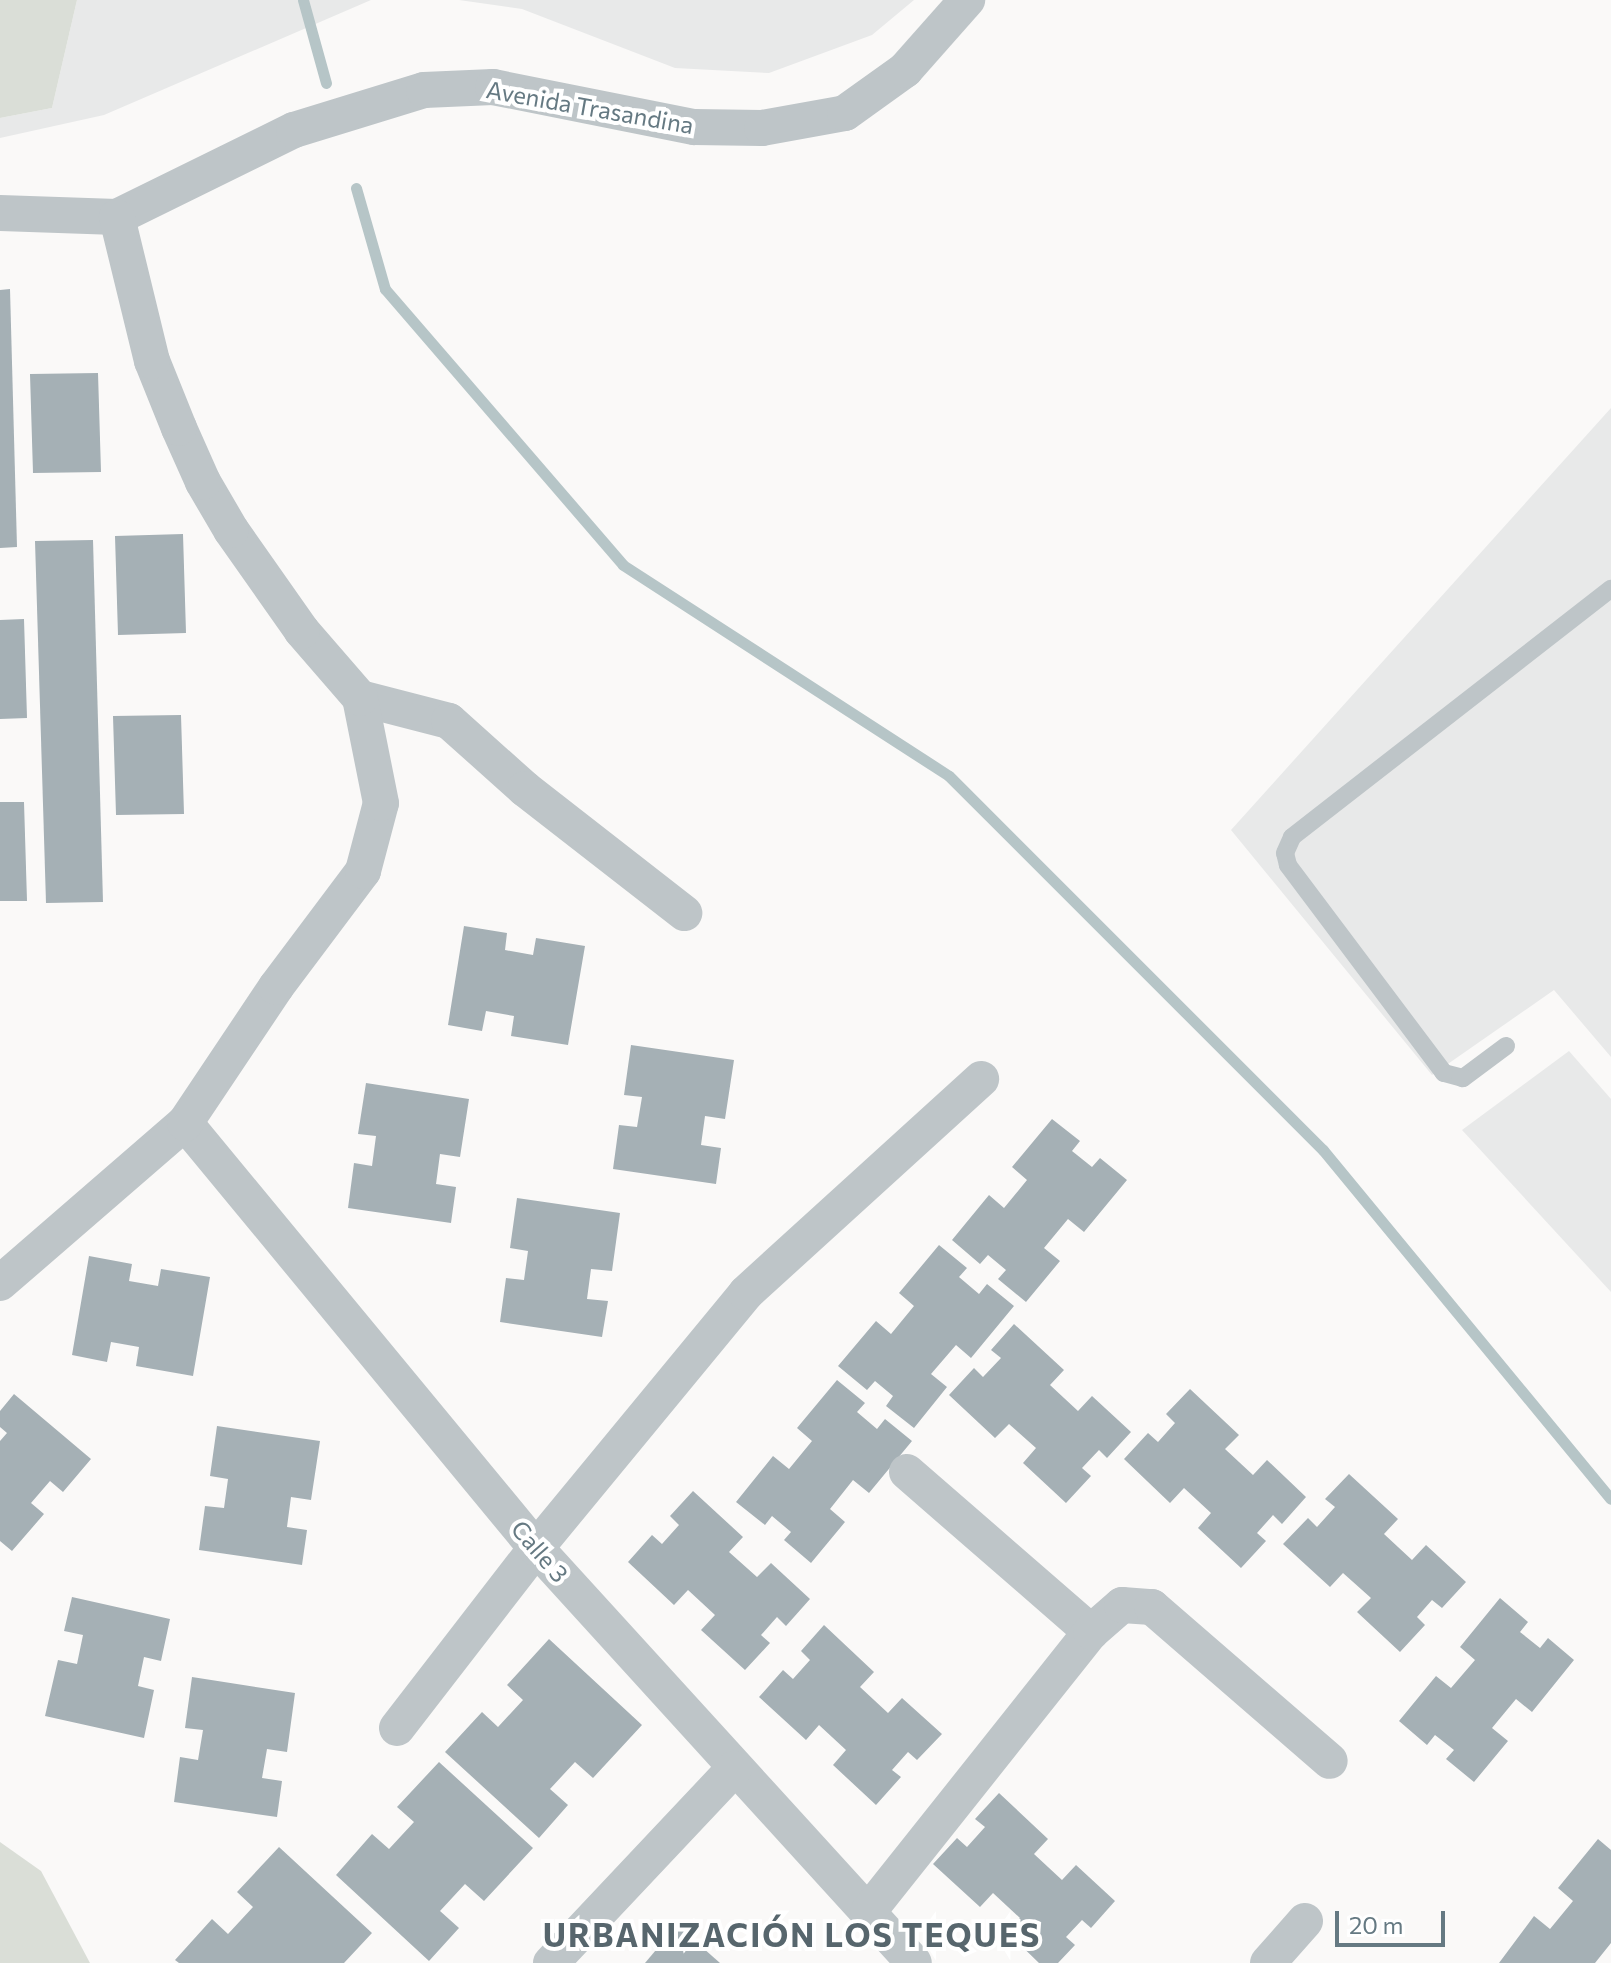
<!DOCTYPE html>
<html>
<head>
<meta charset="utf-8">
<style>
  body { margin:0 }
  #map { position:relative; width:1611px; height:1963px; overflow:hidden; background:#faf9f8; font-family:Commissioner,sans-serif }
  div>[style] { position:absolute }
  .built>* { inset:0; background:#e8e9e9 }
  .green>* { inset:0; background:#daded7 }
  .stream>* { height:11px; margin:-5.5px; padding:0 5.5px; transform-origin:5.5px; border-radius:5.5px; background:#b6c5c7 }
  .building>* { inset:0; background:#a5b0b5 }
  .lane>* { height:18px; margin:-9px; padding:0 9px; transform-origin:9px; border-radius:9px; background:#bec5c8 }
  .street>* { height:36px; margin:-18px; padding:0 18px; transform-origin:18px; border-radius:18px; background:#bec5c8 }
  span { translate:-50% -50%; white-space:nowrap; text-align:center; line-height:1.15; -webkit-text-stroke:8px #fff; paint-order:stroke }
  .street-label { font-size:24px; color:#657982 }
  .district-label { font-size:32px; color:#57666d; font-weight:700; letter-spacing:2px }
  .scale { position:absolute; left:1335px; top:1911px; width:110px; height:36px; box-sizing:border-box; border:4px solid #657982; border-top:0; padding-left:10px; font-size:24px; line-height:28px; white-space:nowrap; color:#657982; -webkit-text-stroke:6px #fff; paint-order:stroke }
</style>
</head>
<body>
<div id="map">
  <div class="built">
    <div style="clip-path:polygon(77px 0,371px 0,104px 115px,0 138px,0 118px,52px 108px)"></div>
    <div style="clip-path:polygon(459px 0,914px 0,872px 35px,769px 73px,675px 68px,522px 9px)"></div>
    <div style="clip-path:polygon(1611px 408px,1611px 1057px,1554px 990px,1432px 1075px,1231px 830px)"></div>
    <div style="clip-path:polygon(1569px 1051px,1611px 1099px,1611px 1292px,1462px 1130px)"></div>
  </div>
  <div class="green">
    <div style="clip-path:polygon(0 0,77px 0,52px 108px,0 118px)"></div>
    <div style="clip-path:polygon(0 1842px,41px 1871px,90px 1963px,0 1963px)"></div>
  </div>
  <div class="stream">
    <div style="left:303px;top:0;width:86px;rotate:74.5deg"></div>
    <div style="left:356px;top:188px;width:105px;rotate:74deg"></div>
    <div style="left:385px;top:289px;width:364px;rotate:49.2deg"></div>
    <div style="left:623px;top:565px;width:388px;rotate:32.9deg"></div>
    <div style="left:949px;top:776px;width:529px;rotate:45deg"></div>
    <div style="left:1323px;top:1150px;width:452px;rotate:50.5deg"></div>
  </div>
  <div class="building">
    <div style="clip-path:polygon(10px 289px,17px 547px,0 548px,0 290px)"></div>
    <div style="clip-path:polygon(98px 373px,101px 472px,33px 473px,30px 374px)"></div>
    <div style="clip-path:polygon(183px 534px,186px 633px,118px 635px,115px 536px)"></div>
    <div style="clip-path:polygon(93px 540px,103px 902px,46px 903px,35px 541px)"></div>
    <div style="clip-path:polygon(24px 619px,27px 718px,0 719px,0 620px)"></div>
    <div style="clip-path:polygon(181px 715px,184px 814px,116px 815px,113px 716px)"></div>
    <div style="clip-path:polygon(0 802px,24px 802px,27px 901px,0 901px)"></div>
    <div style="clip-path:polygon(464px 926px,507px 933px,505px 950px,533px 955px,536px 938px,585px 946px,568px 1045px,511px 1036px,514px 1016px,486px 1011px,482px 1031px,448px 1025px)"></div>
    <div style="clip-path:polygon(631px 1045px,734px 1060px,725px 1119px,705px 1116px,701px 1145px,721px 1148px,716px 1184px,613px 1169px,619px 1125px,637px 1127px,642px 1097px,624px 1095px)"></div>
    <div style="clip-path:polygon(366px 1083px,469px 1099px,460px 1157px,440px 1154px,436px 1184px,456px 1187px,451px 1223px,348px 1208px,354px 1163px,372px 1166px,376px 1136px,358px 1134px)"></div>
    <div style="clip-path:polygon(1052px 1119px,1080px 1141px,1072px 1151px,1092px 1167px,1100px 1158px,1127px 1180px,1084px 1232px,1068px 1219px,1044px 1248px,1060px 1261px,1026px 1302px,998px 1279px,1006px 1270px,988px 1255px,980px 1264px,952px 1240px,989px 1195px,1004px 1208px,1027px 1180px,1012px 1167px)"></div>
    <div style="clip-path:polygon(517px 1198px,620px 1213px,612px 1271px,591px 1269px,587px 1299px,608px 1301px,602px 1337px,500px 1322px,506px 1278px,524px 1280px,528px 1251px,510px 1248px)"></div>
    <div style="clip-path:polygon(939px 1245px,967px 1268px,959px 1277px,979px 1294px,987px 1284px,1014px 1306px,971px 1358px,956px 1345px,931px 1374px,947px 1387px,914px 1428px,886px 1406px,893px 1396px,875px 1381px,867px 1390px,838px 1366px,876px 1321px,891px 1334px,914px 1306px,899px 1293px)"></div>
    <div style="clip-path:polygon(89px 1256px,132px 1264px,129px 1281px,158px 1286px,161px 1269px,210px 1277px,193px 1376px,136px 1366px,139px 1347px,111px 1342px,107px 1362px,72px 1355px)"></div>
    <div style="clip-path:polygon(1014px 1324px,1064px 1370px,1050px 1385px,1078px 1411px,1092px 1396px,1131px 1432px,1107px 1458px,1099px 1450px,1082px 1468px,1091px 1476px,1066px 1503px,1023px 1463px,1036px 1448px,1009px 1424px,995px 1438px,949px 1395px,974px 1368px,983px 1377px,1001px 1358px,991px 1350px)"></div>
    <div style="clip-path:polygon(837px 1380px,865px 1403px,857px 1412px,877px 1429px,885px 1419px,912px 1441px,869px 1493px,853px 1480px,830px 1509px,845px 1522px,811px 1563px,784px 1540px,791px 1532px,772px 1516px,765px 1525px,736px 1502px,773px 1456px,789px 1469px,812px 1441px,797px 1428px)"></div>
    <div style="clip-path:polygon(1190px 1389px,1239px 1435px,1225px 1449px,1253px 1475px,1267px 1460px,1306px 1497px,1282px 1524px,1273px 1515px,1257px 1533px,1266px 1541px,1241px 1568px,1198px 1528px,1211px 1513px,1184px 1488px,1170px 1503px,1124px 1459px,1148px 1433px,1158px 1442px,1175px 1423px,1166px 1414px)"></div>
    <div style="clip-path:polygon(14px 1394px,91px 1459px,63px 1492px,50px 1481px,31px 1503px,44px 1514px,12px 1551px,0 1541px,0 1441px,7px 1433px,0 1427px,0 1411px)"></div>
    <div style="clip-path:polygon(217px 1426px,320px 1441px,311px 1500px,291px 1497px,287px 1527px,307px 1530px,302px 1565px,199px 1550px,205px 1506px,224px 1508px,228px 1479px,210px 1476px)"></div>
    <div style="clip-path:polygon(1349px 1474px,1398px 1519px,1384px 1534px,1412px 1560px,1426px 1545px,1466px 1582px,1442px 1608px,1432px 1600px,1417px 1617px,1425px 1625px,1400px 1652px,1357px 1612px,1371px 1598px,1343px 1573px,1330px 1587px,1283px 1544px,1308px 1518px,1317px 1527px,1335px 1507px,1325px 1499px)"></div>
    <div style="clip-path:polygon(693px 1491px,743px 1537px,729px 1552px,757px 1577px,771px 1563px,810px 1599px,786px 1626px,777px 1617px,761px 1635px,770px 1643px,745px 1670px,701px 1630px,715px 1615px,688px 1590px,674px 1605px,628px 1562px,652px 1535px,662px 1544px,679px 1525px,670px 1516px)"></div>
    <div style="clip-path:polygon(72px 1597px,170px 1619px,161px 1661px,144px 1657px,138px 1686px,154px 1690px,144px 1738px,45px 1716px,58px 1660px,77px 1664px,83px 1635px,64px 1631px)"></div>
    <div style="clip-path:polygon(1500px 1598px,1528px 1622px,1520px 1632px,1540px 1648px,1548px 1638px,1574px 1660px,1532px 1712px,1516px 1699px,1492px 1728px,1508px 1741px,1474px 1782px,1446px 1759px,1454px 1750px,1435px 1735px,1427px 1745px,1399px 1721px,1436px 1676px,1451px 1688px,1475px 1660px,1460px 1647px)"></div>
    <div style="clip-path:polygon(824px 1625px,874px 1672px,860px 1687px,888px 1713px,902px 1698px,942px 1734px,917px 1760px,908px 1752px,892px 1770px,901px 1777px,876px 1805px,833px 1765px,846px 1750px,819px 1725px,806px 1740px,759px 1697px,783px 1670px,793px 1679px,810px 1660px,801px 1651px)"></div>
    <div style="clip-path:polygon(549px 1639px,642px 1725px,593px 1778px,575px 1762px,550px 1789px,568px 1805px,539px 1838px,445px 1752px,482px 1712px,498px 1727px,523px 1700px,507px 1685px)"></div>
    <div style="clip-path:polygon(192px 1677px,295px 1693px,287px 1752px,267px 1749px,262px 1778px,282px 1781px,277px 1817px,174px 1802px,180px 1757px,198px 1760px,203px 1730px,185px 1728px)"></div>
    <div style="clip-path:polygon(439px 1762px,533px 1848px,484px 1901px,465px 1884px,440px 1911px,459px 1928px,429px 1961px,336px 1875px,372px 1834px,389px 1849px,414px 1822px,397px 1807px)"></div>
    <div style="clip-path:polygon(999px 1793px,1048px 1839px,1034px 1854px,1062px 1880px,1076px 1865px,1115px 1901px,1091px 1928px,1082px 1920px,1066px 1937px,1075px 1945px,1058px 1963px,1039px 1963px,1007px 1932px,1020px 1918px,993px 1893px,980px 1907px,933px 1864px,957px 1838px,967px 1847px,985px 1827px,975px 1819px)"></div>
    <div style="clip-path:polygon(1598px 1839px,1611px 1850px,1611px 1943px,1595px 1963px,1499px 1963px,1534px 1916px,1550px 1929px,1573px 1901px,1558px 1888px)"></div>
    <div style="clip-path:polygon(279px 1847px,372px 1933px,344px 1963px,179px 1963px,175px 1960px,212px 1919px,228px 1934px,253px 1907px,237px 1892px)"></div>
    <div style="clip-path:polygon(677px 1925px,720px 1963px,645px 1963px)"></div>
  </div>
  <div class="lane">
    <div style="left:1506px;top:1046px;width:54px;rotate:143.3deg"></div>
    <div style="left:1463px;top:1078px;width:20px;rotate:-165deg"></div>
    <div style="left:1444px;top:1073px;width:260px;rotate:-126.9deg"></div>
    <div style="left:1288px;top:865px;width:12px;rotate:-104deg"></div>
    <div style="left:1285px;top:853px;width:17px;rotate:-66deg"></div>
    <div style="left:1292px;top:837px;width:404px;rotate:-37.9deg"></div>
  </div>
  <div class="street">
    <div style="left:0;top:213px;width:117px;rotate:2deg"></div>
    <div style="left:117px;top:217px;width:197px;rotate:-26.2deg"></div>
    <div style="left:294px;top:130px;width:136px;rotate:-17.1deg"></div>
    <div style="left:424px;top:90px;width:69px;rotate:-2.5deg"></div>
    <div style="left:493px;top:87px;width:205px;rotate:11.3deg"></div>
    <div style="left:694px;top:127px;width:68px;rotate:0.8deg"></div>
    <div style="left:762px;top:128px;width:84px;rotate:-10.2deg"></div>
    <div style="left:845px;top:113px;width:74px;rotate:-35.6deg"></div>
    <div style="left:905px;top:70px;width:94px;rotate:-48.5deg"></div>
    <div style="left:360px;top:698px;width:92px;rotate:14.5deg"></div>
    <div style="left:449px;top:721px;width:102px;rotate:41.8deg"></div>
    <div style="left:525px;top:789px;width:202px;rotate:37.9deg"></div>
    <div style="left:185px;top:1123px;width:551px;rotate:50.45deg"></div>
    <div style="left:536px;top:1548px;width:561px;rotate:47.67deg"></div>
    <div style="left:0;top:1283px;width:245px;rotate:-40.9deg"></div>
    <div style="left:185px;top:1123px;width:164px;rotate:-56.2deg"></div>
    <div style="left:276px;top:987px;width:145px;rotate:-53.1deg"></div>
    <div style="left:363px;top:871px;width:70px;rotate:-75.2deg"></div>
    <div style="left:381px;top:803px;width:107px;rotate:-101.3deg"></div>
    <div style="left:360px;top:698px;width:89px;rotate:-130.9deg"></div>
    <div style="left:302px;top:631px;width:123px;rotate:-125.1deg"></div>
    <div style="left:231px;top:530px;width:56px;rotate:-120.3deg"></div>
    <div style="left:203px;top:482px;width:59px;rotate:-114deg"></div>
    <div style="left:179px;top:428px;width:72px;rotate:-111.9deg"></div>
    <div style="left:152px;top:361px;width:148px;rotate:-103.7deg"></div>
    <div style="left:907px;top:1472px;width:244px;rotate:41deg"></div>
    <div style="left:397px;top:1728px;width:227px;rotate:-52.3deg"></div>
    <div style="left:536px;top:1548px;width:330px;rotate:-50.5deg"></div>
    <div style="left:746px;top:1293px;width:318px;rotate:-42.3deg"></div>
    <div style="left:868px;top:1912px;width:358px;rotate:-51.5deg"></div>
    <div style="left:1091px;top:1632px;width:41px;rotate:-41.1deg"></div>
    <div style="left:1122px;top:1605px;width:30px;rotate:4deg"></div>
    <div style="left:1152px;top:1607px;width:235px;rotate:40.9deg"></div>
    <div style="left:551px;top:1963px;width:267px;rotate:-46.7deg"></div>
    <div style="left:1268px;top:1963px;width:56px;rotate:-48.6deg"></div>
  </div>
  <div class="street-label">
    <span style="left:590px;top:107px;rotate:10deg">Avenida Trasandina</span>
    <span style="left:540px;top:1551px;rotate:49deg">Calle 3</span>
  </div>
  <div class="district-label">
    <span style="left:792px;top:1934px">URBANIZACIÓN LOS TEQUES</span>
  </div>
  <div class="scale">20 m</div>
</div>
</body>
</html>
